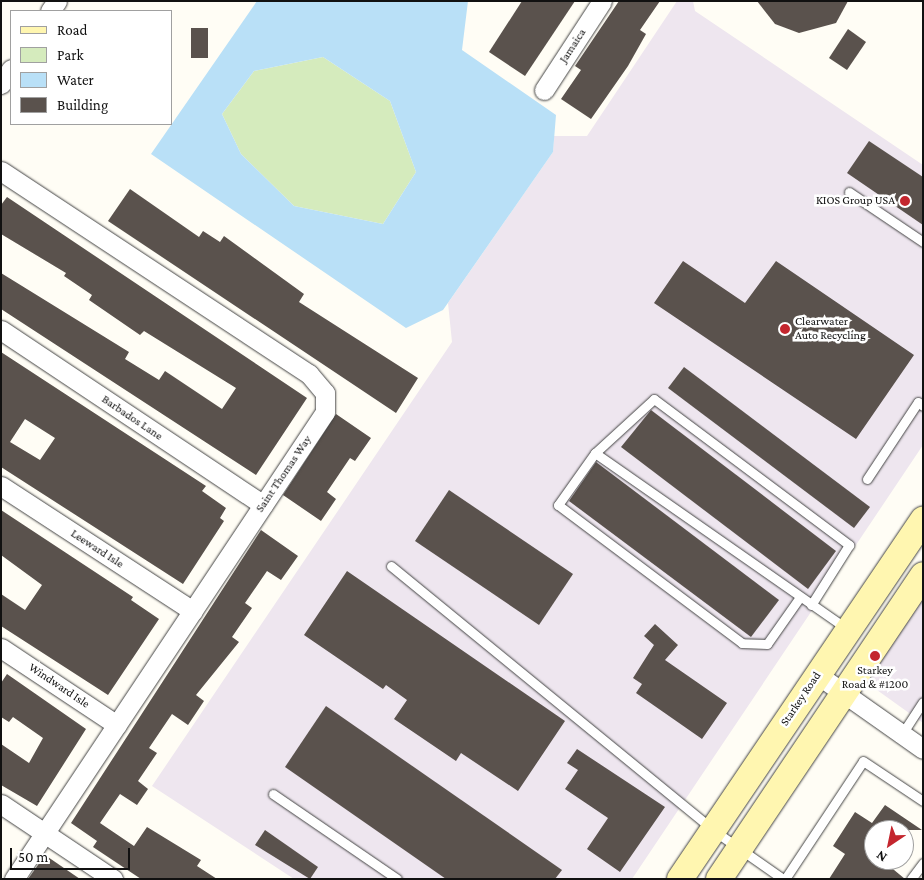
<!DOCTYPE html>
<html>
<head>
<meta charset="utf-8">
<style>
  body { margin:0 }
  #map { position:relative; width:924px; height:880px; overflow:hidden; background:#fffdf5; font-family:"Crimson Pro",serif }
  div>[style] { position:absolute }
  .industrial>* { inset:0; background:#eee6ef }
  .green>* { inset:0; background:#d5ebbd }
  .water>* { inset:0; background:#b9e0f7 }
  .building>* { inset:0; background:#5a524d }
  .roads { filter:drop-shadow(0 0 1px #444) drop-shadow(0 0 1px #444) }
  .service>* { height:9px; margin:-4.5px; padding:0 4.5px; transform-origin:4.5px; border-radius:4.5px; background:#fff }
  .minor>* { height:19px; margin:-9.5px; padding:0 9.5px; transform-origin:9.5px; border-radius:9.5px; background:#fff }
  .secondary>* { height:26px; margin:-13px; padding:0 13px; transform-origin:13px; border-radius:13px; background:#fff6b0 }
  .dots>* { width:14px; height:14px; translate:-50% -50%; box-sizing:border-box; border:2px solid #fff; border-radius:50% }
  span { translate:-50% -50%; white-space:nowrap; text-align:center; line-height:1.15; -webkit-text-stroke:5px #fff; paint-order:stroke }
  .street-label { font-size:12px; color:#111 }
  .poi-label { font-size:12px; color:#111 }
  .right { translate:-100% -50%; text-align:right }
  .left { translate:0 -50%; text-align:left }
  .frame { position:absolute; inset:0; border:2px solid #111; pointer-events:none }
  .legend { position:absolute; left:10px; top:10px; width:162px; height:115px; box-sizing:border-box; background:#fff; border:1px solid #a0a0a0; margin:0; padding:6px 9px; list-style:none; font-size:15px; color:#111 }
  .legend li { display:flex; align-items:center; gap:10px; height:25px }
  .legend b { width:25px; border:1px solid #a0a0a0 }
  .north { position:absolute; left:864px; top:820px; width:50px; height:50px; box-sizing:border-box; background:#fff; border:1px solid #a0a0a0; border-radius:50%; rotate:214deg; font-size:14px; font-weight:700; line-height:20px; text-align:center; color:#111 }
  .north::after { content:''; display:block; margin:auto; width:18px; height:22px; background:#c4262e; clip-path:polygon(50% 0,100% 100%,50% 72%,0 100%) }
  .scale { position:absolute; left:10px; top:848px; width:120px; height:22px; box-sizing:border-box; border:2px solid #111; border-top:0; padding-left:6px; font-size:15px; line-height:18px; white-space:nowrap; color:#111; -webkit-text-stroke:4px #fff; paint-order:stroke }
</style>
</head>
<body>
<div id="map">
  <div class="industrial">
    <div style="clip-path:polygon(677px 1px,693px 1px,695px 11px,923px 165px,923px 445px,632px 879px,294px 879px,152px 786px,452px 342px,448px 303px,553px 152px,554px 136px,587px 136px)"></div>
    <div style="clip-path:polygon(923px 590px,923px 723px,863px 680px)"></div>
  </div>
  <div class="green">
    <div style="clip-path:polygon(323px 57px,390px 101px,416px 172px,383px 224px,294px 206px,241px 154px,222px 114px,254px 71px)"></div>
  </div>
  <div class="water">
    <div style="clip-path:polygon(evenodd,257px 1px,468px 1px,462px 50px,556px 115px,553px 152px,443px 310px,406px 328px,151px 154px,257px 1px,323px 57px,390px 101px,416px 172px,383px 224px,294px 206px,241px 154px,222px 114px,254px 71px,323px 57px)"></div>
  </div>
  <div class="building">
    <div style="clip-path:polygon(522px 1px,575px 1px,525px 76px,489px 52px)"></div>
    <div style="clip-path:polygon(619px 1px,660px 1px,640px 30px,646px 34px,628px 66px,591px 119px,561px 99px,581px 70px,575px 66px)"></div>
    <div style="clip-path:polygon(757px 1px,848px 1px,836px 23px,799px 33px,775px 24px)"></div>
    <div style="clip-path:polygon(191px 28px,208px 28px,208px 58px,191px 58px)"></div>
    <div style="clip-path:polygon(848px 29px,866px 42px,847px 70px,829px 58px)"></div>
    <div style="clip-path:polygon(869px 141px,923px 177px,923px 225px,847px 173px)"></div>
    <div style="clip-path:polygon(130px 189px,199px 237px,203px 231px,220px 242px,224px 236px,304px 294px,299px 302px,418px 378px,396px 413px,108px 221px)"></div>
    <div style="clip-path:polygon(7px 197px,307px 398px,256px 475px,1px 309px,1px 273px,129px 352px,125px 359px,159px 380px,165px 371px,222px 409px,236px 388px,144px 331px,140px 335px,89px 300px,92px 295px,64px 276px,66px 273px,1px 234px,1px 205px)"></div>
    <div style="clip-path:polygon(683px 261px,745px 303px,776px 261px,914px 355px,856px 439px,654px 303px)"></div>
    <div style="clip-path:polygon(evenodd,1px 352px,206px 486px,202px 491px,226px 508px,220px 518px,224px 521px,183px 584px,1px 467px,1px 352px,25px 419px,55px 438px,40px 460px,10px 442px,25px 419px)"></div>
    <div style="clip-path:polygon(684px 367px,870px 507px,854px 528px,668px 388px)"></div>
    <div style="clip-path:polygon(651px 410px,836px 551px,808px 589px,621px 447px)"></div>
    <div style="clip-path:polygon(336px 414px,371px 438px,355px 461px,350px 458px,327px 492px,336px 499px,321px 521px,283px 495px)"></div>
    <div style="clip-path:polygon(596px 462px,779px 600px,751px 637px,569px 501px)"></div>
    <div style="clip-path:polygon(449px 490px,573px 574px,539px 625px,415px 541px)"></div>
    <div style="clip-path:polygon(1px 510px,133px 597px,131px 600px,159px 619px,108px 695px,1px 626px,1px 594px,25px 610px,42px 585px,1px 555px)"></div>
    <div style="clip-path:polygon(261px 530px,298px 556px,281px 580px,267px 571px,245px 603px,252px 608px,232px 637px,239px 642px,196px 695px,204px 701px,188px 725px,172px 714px,149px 748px,157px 753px,138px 781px,148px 789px,137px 805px,120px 794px,100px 823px,134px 846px,147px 827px,201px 860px,197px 866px,217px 879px,141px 879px,93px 847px,97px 841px,71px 823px)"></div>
    <div style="clip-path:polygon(347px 571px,565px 721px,518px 791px,461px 753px,456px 761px,394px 719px,407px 700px,386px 685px,383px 689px,304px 635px)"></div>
    <div style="clip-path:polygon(655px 624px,678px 645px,665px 660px,727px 703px,702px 739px,636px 693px,642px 684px,633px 678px,654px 645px,644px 636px)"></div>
    <div style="clip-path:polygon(7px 674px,86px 729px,37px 806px,1px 785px,1px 744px,29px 763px,43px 738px,13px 717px,9px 722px,1px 717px,1px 683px)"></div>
    <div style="clip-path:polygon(326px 706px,562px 870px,555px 879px,446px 879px,285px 767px)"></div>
    <div style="clip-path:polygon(577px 749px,665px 807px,620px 872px,587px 849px,608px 818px,565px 789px,578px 770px,567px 763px)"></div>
    <div style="clip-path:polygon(885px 805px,922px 830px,874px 830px,874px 860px,882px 860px,905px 879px,829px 879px,845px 854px,833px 846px,855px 812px,872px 823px)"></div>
    <div style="clip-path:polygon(265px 830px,318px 867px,310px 879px,255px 845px)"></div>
    <div style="clip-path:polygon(45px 855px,80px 879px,28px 879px)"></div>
  </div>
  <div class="roads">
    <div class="service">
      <div style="left:849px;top:192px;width:89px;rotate:34deg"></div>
      <div style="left:595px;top:453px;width:80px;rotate:-42.5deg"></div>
      <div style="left:654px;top:399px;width:244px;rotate:36.8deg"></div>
      <div style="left:849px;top:545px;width:71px;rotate:122.3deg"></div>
      <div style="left:867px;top:479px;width:92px;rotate:-56.5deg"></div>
      <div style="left:918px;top:402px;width:6px;rotate:39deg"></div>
      <div style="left:391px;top:566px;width:416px;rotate:39.3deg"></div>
      <div style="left:713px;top:830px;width:85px;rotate:35deg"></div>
      <div style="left:800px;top:597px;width:57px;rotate:125.1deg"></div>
      <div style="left:767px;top:644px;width:25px;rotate:-178deg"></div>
      <div style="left:742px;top:643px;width:230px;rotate:-143.1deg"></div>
      <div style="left:558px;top:505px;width:64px;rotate:-54.6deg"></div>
      <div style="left:595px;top:453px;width:306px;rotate:34.9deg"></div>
      <div style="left:902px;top:734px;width:38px;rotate:-57deg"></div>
      <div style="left:273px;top:794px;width:150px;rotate:34.4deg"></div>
      <div style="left:785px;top:879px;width:141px;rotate:-56.5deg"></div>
      <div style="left:863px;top:761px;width:72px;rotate:33.7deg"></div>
      <div style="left:911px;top:879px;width:20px;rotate:-53deg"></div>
    </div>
    <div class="minor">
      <div style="left:50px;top:11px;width:12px;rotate:-55deg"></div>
      <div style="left:1px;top:84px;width:18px;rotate:-56deg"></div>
      <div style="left:544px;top:90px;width:106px;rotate:-56.9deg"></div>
      <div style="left:1px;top:171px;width:369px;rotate:33.4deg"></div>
      <div style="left:309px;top:374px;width:25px;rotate:50deg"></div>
      <div style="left:325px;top:393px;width:19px;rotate:90deg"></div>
      <div style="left:325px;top:412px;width:561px;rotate:123.66deg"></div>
      <div style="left:1px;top:330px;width:315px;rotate:33.7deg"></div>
      <div style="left:1px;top:486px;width:229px;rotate:33.1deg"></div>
      <div style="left:1px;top:648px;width:139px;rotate:33.6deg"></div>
      <div style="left:818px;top:675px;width:128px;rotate:35.2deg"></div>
      <div style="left:1px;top:804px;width:135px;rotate:33.8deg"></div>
    </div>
    <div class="secondary">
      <div style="left:680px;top:879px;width:434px;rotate:-55.9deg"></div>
      <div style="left:719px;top:879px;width:366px;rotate:-56.1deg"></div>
    </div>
  </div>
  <div class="dots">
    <div style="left:905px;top:201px;background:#c4262e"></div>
    <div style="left:785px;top:329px;background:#c4262e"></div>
    <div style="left:875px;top:656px;background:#c4262e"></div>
  </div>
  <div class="street-label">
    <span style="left:573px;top:46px;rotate:-57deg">Jamaica</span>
    <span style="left:132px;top:418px;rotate:34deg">Barbados Lane</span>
    <span style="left:284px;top:474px;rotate:-56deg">Saint Thomas Way</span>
    <span style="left:97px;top:549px;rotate:33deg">Leeward Isle</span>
    <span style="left:59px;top:686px;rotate:34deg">Windward Isle</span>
    <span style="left:801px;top:699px;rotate:-56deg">Starkey Road</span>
  </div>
  <div class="poi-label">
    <span class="right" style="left:895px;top:201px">KIOS Group USA</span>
    <span class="left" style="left:795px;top:329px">Clearwater<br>Auto Recycling</span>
    <span style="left:875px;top:678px">Starkey<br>Road &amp; #1200</span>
  </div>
  <div class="frame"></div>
  <ul class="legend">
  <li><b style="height:6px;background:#fff6b0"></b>Road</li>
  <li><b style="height:14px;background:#d5ebbd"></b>Park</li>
  <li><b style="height:14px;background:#b9e0f7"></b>Water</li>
  <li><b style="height:14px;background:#5a524d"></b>Building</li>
  </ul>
  <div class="north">N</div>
  <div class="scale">50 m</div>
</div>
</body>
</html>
